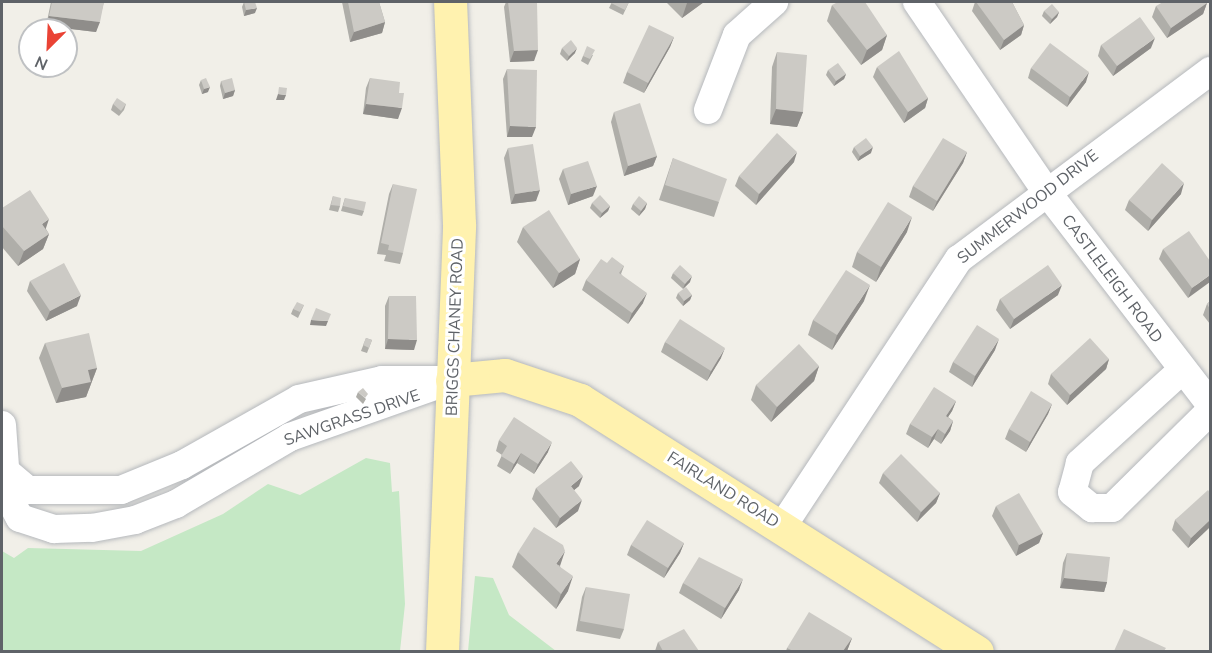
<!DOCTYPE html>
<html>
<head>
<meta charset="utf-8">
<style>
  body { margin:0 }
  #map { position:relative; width:1212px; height:653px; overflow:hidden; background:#f1efe8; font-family:"Nunito Sans",sans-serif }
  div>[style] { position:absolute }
  .green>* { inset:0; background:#c5e8c5 }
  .roads { filter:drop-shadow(0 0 2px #b5b8bc) drop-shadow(0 0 2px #b5b8bc) }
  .minor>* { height:28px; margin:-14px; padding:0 14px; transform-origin:14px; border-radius:14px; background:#fff }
  .major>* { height:33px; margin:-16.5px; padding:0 16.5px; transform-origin:16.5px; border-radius:16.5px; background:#fff2af }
  .wall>* { inset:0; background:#afaea9 }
  .shaded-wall>* { inset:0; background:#8f8d8a }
  .building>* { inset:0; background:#cccac5 }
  span { translate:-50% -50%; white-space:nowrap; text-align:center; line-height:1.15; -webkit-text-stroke:6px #fff; paint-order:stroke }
  .street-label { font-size:16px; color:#5f6368 }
  .frame { position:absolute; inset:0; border:3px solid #5f6368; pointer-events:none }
  .north { position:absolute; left:18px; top:18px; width:60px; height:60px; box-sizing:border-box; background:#fff; border:2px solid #bfc1c3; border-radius:50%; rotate:204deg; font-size:16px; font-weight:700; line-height:24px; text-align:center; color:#5f6368 }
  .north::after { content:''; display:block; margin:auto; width:21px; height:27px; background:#ea4335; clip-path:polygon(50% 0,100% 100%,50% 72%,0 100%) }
</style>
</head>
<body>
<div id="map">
  <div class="green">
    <div style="clip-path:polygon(366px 458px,390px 463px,392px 492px,399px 491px,405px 604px,400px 651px,2px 651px,2px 551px,14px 558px,28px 548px,141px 551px,223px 514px,268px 484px,300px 495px)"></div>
    <div style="clip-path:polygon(475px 576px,493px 578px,509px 615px,556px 651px,468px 651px)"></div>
  </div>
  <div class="roads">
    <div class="minor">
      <div style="left:917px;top:2px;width:229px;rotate:55.7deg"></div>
      <div style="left:1046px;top:191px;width:269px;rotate:52.4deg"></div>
      <div style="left:708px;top:110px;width:80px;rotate:-68.9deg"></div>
      <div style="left:737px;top:35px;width:50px;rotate:-41.7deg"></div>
      <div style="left:1181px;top:371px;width:137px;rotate:137.7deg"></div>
      <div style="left:1080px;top:463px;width:30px;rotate:105deg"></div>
      <div style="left:1072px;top:492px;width:26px;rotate:39deg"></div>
      <div style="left:1092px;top:508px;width:20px"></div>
      <div style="left:1112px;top:508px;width:138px;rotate:-44.7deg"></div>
      <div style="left:2px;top:425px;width:69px;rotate:85.9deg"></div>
      <div style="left:7px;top:494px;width:27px;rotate:62deg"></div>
      <div style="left:20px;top:518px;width:36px;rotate:18deg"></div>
      <div style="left:54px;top:529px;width:38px;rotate:-2deg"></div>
      <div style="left:92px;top:528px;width:44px;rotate:-10.5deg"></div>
      <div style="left:135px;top:520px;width:44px;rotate:-21.3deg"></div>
      <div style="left:176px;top:504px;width:132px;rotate:-30.4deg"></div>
      <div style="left:290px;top:437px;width:172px;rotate:-19.4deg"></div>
      <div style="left:4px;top:470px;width:31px;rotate:40deg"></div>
      <div style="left:28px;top:490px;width:93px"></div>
      <div style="left:121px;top:490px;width:66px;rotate:-22.3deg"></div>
      <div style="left:182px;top:465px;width:134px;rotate:-29.4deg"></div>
      <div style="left:299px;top:399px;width:85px;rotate:-12.9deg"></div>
      <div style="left:382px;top:380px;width:62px"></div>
      <div style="left:782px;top:527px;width:321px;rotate:-56.6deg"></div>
      <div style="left:959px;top:259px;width:314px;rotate:-36.8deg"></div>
    </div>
    <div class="major">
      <div style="left:452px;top:380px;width:53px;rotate:-5.4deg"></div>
      <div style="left:505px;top:375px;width:79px;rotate:18.4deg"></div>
      <div style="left:580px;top:400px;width:470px;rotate:32.4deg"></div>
      <div style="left:442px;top:652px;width:428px;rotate:-87.7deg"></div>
      <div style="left:459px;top:224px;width:222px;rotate:-92.3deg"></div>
    </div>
  </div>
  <div class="wall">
    <div style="clip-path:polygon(51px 2px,104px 2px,96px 32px,46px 26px)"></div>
    <div style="clip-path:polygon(244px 2px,255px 13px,244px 16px,242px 7px)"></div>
    <div style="clip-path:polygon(342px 2px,379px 2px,385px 22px,382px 33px,350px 42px)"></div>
    <div style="clip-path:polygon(506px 2px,537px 2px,534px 61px,510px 62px,504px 7px)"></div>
    <div style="clip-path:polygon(612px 2px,629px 2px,623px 15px,609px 8px)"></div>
    <div style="clip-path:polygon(666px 2px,704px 2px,682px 18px)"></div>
    <div style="clip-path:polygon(975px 2px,1012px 2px,1024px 25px,1021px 35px,1000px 50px,972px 11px)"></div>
    <div style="clip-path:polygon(1207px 3px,1203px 14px,1167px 38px,1152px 17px,1156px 6px)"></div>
    <div style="clip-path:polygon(832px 5px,887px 35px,882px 50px,861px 65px,827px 21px)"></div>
    <div style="clip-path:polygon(1044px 11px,1059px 12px,1057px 17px,1050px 24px,1042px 16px)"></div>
    <div style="clip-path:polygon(674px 37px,670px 47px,644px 93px,623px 83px,627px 72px)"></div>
    <div style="clip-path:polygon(1101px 45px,1151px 48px,1113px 76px,1098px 56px)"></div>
    <div style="clip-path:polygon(562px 48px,575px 53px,567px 61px,560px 54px)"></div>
    <div style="clip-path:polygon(777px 52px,803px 112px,797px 127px,770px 124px,772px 67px)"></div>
    <div style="clip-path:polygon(593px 55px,588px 65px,581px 61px,583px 56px)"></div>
    <div style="clip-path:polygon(877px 67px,928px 98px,925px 108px,904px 123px,873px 77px)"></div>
    <div style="clip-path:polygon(1031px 68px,1086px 82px,1067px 107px,1028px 78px)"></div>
    <div style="clip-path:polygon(507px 69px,532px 137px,507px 137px,503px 79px)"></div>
    <div style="clip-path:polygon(828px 70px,846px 74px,844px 79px,834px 86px,826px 75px)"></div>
    <div style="clip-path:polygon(370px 78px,399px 93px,398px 119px,363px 114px,366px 88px)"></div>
    <div style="clip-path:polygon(201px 80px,208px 92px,202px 94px,199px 85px)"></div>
    <div style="clip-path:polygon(221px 81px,235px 90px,233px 96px,223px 99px,220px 86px)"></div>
    <div style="clip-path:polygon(113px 104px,126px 104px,124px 110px,119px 116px,111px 110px)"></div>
    <div style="clip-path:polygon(614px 112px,657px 156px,653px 166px,624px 176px,611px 122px)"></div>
    <div style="clip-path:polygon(854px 147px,871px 153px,858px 161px,852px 152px)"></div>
    <div style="clip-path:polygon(508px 148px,536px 201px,511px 204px,504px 158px)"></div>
    <div style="clip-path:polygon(967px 152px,963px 163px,933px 211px,909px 197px,913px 186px)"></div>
    <div style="clip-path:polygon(673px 158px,719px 202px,714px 217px,659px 200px)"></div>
    <div style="clip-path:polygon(794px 162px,756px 205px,735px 186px,739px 176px)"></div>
    <div style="clip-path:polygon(563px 169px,593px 196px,568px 205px,559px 179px)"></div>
    <div style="clip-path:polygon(393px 184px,403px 253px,400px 264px,384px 261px,386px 255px,377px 254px,389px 194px)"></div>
    <div style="clip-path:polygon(1181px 194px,1148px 231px,1125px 210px,1129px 200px)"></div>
    <div style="clip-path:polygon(333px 196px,340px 206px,338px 212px,329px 210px)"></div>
    <div style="clip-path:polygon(345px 198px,364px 211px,362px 216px,341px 211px)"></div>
    <div style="clip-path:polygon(592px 203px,610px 206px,608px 211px,600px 218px,590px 208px)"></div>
    <div style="clip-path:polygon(647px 203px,645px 209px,639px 216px,631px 209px,633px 204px)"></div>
    <div style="clip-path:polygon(2px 208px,46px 229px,49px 234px,43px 249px,18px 266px,2px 247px)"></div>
    <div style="clip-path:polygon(523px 227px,580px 259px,575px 274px,553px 288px,517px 242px)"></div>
    <div style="clip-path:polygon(907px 232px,876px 282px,852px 267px,857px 252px)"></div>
    <div style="clip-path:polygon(1163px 249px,1210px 261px,1188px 298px,1159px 259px)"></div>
    <div style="clip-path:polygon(607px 263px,624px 266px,621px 274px,643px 303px,628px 324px,582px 290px,586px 280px)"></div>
    <div style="clip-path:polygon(673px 273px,690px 282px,683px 289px,671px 278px)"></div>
    <div style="clip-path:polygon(30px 281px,77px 306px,46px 321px,27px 291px)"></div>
    <div style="clip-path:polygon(678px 293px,692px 295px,690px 300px,683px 306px,676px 298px)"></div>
    <div style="clip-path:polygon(1058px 295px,1010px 329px,996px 310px,1000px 299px)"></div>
    <div style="clip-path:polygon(389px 296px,414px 350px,385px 349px,385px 306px)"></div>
    <div style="clip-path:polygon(864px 301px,832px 350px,808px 335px,813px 320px)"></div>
    <div style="clip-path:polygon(1210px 301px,1210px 324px,1203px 315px,1207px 304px)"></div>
    <div style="clip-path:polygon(304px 305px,298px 318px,291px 314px,293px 309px)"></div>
    <div style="clip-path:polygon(366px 338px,372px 340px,367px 353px,361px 351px)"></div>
    <div style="clip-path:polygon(665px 342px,721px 358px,707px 381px,661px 352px)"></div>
    <div style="clip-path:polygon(45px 343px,97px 368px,86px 397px,56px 403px,39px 358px)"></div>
    <div style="clip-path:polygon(995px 350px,972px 387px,949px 372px,953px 362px)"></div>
    <div style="clip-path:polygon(1109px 359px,1106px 369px,1067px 405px,1048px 384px,1051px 374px)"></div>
    <div style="clip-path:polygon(819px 366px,814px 381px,771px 422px,751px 400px,756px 385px)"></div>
    <div style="clip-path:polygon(358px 392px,366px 399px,363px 404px,356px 397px)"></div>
    <div style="clip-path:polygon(956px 401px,952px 411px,948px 417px,953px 421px,950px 431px,941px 444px,934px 439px,928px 448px,906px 434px,910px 424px)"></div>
    <div style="clip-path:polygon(1052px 404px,1048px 414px,1026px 452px,1005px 439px,1009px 429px)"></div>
    <div style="clip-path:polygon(499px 440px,548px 452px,534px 474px,517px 463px,510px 474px,497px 466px,502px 455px,496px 451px)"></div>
    <div style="clip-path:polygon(883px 473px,940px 493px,936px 503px,917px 522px,879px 483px)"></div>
    <div style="clip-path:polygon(579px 486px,574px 490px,578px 511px,556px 528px,532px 499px,536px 488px)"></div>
    <div style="clip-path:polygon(1210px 493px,1210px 527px,1188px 548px,1172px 530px,1175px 520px)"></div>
    <div style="clip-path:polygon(996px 506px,1043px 533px,1039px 543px,1016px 556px,992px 516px)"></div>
    <div style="clip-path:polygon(684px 543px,680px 553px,664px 578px,627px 555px,631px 545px)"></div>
    <div style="clip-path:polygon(518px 552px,560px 566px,568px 591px,556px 609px,512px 567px)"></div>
    <div style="clip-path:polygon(1067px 553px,1107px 582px,1104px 592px,1060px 588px,1063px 563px)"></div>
    <div style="clip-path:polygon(683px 583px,739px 590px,721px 619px,679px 593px)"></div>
    <div style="clip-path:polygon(586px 587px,624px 629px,620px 639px,576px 631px,582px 597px)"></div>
    <div style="clip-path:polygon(852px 638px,847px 651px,786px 651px,787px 648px)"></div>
    <div style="clip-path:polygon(658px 642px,699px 651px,655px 651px)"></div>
  </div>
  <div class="shaded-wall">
    <div style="clip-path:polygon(690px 2px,704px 2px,682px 18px,687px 3px)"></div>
    <div style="clip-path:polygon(1207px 3px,1203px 14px,1167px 38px,1171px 28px)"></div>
    <div style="clip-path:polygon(257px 8px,255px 13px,244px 16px,246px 10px)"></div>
    <div style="clip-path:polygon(1059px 12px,1057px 17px,1050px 24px,1052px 19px)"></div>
    <div style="clip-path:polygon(49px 16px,100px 22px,96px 32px,46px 26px)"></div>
    <div style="clip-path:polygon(385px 22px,382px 33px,350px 42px,354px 32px)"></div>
    <div style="clip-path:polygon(1024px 25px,1021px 35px,1000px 50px,1004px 40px)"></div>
    <div style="clip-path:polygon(887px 35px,882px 50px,861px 65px,867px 50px)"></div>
    <div style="clip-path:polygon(674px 37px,670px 47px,644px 93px,648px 83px)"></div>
    <div style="clip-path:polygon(1155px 38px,1151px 48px,1113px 76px,1117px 66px)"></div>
    <div style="clip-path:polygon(577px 48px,575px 53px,567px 61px,569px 56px)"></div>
    <div style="clip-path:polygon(538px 50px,534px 61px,510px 62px,514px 51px)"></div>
    <div style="clip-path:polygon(1089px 72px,1086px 82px,1067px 107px,1070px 97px)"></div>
    <div style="clip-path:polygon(846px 74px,844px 79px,834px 86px,836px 81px)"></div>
    <div style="clip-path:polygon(210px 87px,208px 92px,202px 94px,204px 89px)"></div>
    <div style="clip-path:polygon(235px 90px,233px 96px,223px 99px,225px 93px)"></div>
    <div style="clip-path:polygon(278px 94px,286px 95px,284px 100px,276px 100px)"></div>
    <div style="clip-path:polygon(928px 98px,925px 108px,904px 123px,908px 112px)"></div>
    <div style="clip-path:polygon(366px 104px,402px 108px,398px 119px,363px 114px)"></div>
    <div style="clip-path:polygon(776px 109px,803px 112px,797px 127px,770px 124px)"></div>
    <div style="clip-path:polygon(510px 126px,536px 127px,532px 137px,507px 137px)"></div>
    <div style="clip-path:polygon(873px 147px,871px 153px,858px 161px,860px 156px)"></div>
    <div style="clip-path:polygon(797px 152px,794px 162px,756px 205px,759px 194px)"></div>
    <div style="clip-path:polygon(967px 152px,963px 163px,933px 211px,937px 201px)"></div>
    <div style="clip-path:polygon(657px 156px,653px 166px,624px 176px,628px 166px)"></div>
    <div style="clip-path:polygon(1184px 183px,1181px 194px,1148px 231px,1152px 220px)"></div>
    <div style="clip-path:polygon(597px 186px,593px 196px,568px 205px,571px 194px)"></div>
    <div style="clip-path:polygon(540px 190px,536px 201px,511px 204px,515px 194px)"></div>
    <div style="clip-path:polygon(647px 203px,645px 209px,639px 216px,641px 211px)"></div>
    <div style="clip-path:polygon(610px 206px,608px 211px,600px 218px,602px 213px)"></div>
    <div style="clip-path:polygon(912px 217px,907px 232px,876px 282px,881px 267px)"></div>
    <div style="clip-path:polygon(49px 219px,44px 234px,42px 224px)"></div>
    <div style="clip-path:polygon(49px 234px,43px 249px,18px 266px,24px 251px)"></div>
    <div style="clip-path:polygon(580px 259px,575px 274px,553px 288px,559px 273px)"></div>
    <div style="clip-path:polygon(1210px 275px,1210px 282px,1188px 298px,1192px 288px)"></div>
    <div style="clip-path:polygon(692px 276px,690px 282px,683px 289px,685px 284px)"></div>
    <div style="clip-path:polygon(870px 285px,864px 301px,832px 350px,837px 335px)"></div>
    <div style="clip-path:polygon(1062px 285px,1058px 295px,1010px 329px,1014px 319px)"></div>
    <div style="clip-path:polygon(647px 293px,643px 303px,628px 324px,632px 313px)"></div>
    <div style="clip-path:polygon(81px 295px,77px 306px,46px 321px,50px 311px)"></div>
    <div style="clip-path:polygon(692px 295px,690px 300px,683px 306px,684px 301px)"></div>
    <div style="clip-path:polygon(311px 320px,328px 321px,326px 326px,310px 325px)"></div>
    <div style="clip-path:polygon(388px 339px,417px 340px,414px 350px,385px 349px)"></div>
    <div style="clip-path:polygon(999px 339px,995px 350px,972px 387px,975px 376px)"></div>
    <div style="clip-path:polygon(725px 348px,721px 358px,707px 381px,711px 371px)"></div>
    <div style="clip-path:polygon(1109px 359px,1106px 369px,1067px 405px,1070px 395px)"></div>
    <div style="clip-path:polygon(819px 366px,814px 381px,771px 422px,777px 407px)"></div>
    <div style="clip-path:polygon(97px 368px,86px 397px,56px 403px,62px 388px,88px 370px)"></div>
    <div style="clip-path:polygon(956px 401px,952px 411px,942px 426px,946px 416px)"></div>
    <div style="clip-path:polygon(1052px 404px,1048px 414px,1026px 452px,1030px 442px)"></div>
    <div style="clip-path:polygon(953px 421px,950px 431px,941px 444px,945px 434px)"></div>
    <div style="clip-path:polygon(938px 429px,934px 439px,928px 448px,932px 437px)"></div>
    <div style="clip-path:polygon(552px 442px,548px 452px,534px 474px,538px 464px)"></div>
    <div style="clip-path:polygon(521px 453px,517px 463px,510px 474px,514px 464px)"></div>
    <div style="clip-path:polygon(583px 476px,579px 486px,567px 496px,571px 486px)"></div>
    <div style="clip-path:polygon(940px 493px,936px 503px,917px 522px,921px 512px)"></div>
    <div style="clip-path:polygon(582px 500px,578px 511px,556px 528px,560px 518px)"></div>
    <div style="clip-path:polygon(1210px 520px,1210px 527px,1188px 548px,1191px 538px)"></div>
    <div style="clip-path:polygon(1043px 533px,1039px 543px,1016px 556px,1019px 545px)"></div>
    <div style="clip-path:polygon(684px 543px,680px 553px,664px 578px,668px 568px)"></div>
    <div style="clip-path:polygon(565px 551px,560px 566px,556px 564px)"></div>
    <div style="clip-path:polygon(573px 576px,568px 591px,556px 609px,561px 594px)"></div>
    <div style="clip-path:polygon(1064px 578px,1107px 582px,1104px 592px,1060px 588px)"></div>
    <div style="clip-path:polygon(743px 579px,739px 590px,721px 619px,725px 608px)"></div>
    <div style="clip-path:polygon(852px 638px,847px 651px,843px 651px)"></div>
  </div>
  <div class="building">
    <div style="clip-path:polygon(52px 2px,104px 2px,100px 22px,49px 16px)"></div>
    <div style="clip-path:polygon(244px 2px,255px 2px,257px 8px,246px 10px)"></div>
    <div style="clip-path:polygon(348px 2px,379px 2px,385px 22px,354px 32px)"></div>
    <div style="clip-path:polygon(508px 2px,537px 2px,538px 50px,514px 51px)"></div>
    <div style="clip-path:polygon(612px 2px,629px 2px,625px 10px,611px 3px)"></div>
    <div style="clip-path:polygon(838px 2px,865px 2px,887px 35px,867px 50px,832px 5px)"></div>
    <div style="clip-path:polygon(976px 2px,1012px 2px,1024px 25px,1004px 40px)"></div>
    <div style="clip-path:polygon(1163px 2px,1206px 2px,1207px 3px,1171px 28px,1156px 6px)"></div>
    <div style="clip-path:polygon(1052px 4px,1059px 12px,1052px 19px,1044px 11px)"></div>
    <div style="clip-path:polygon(1140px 17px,1155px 38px,1117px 66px,1101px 45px)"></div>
    <div style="clip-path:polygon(649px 25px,674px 37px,648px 83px,627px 72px)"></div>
    <div style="clip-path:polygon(571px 40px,577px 48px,569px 56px,562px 48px)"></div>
    <div style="clip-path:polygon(1050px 43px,1089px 72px,1070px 97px,1031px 68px)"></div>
    <div style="clip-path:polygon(587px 46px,595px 50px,590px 59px,583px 56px)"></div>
    <div style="clip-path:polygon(899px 51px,928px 98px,908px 112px,877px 67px)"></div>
    <div style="clip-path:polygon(777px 52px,807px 55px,803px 112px,776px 109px)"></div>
    <div style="clip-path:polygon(838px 63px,846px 74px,836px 81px,828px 70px)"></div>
    <div style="clip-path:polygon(507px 69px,537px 70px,536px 127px,510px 126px)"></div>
    <div style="clip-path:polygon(206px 78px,210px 87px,204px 89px,201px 80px)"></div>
    <div style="clip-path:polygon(232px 78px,235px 90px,225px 93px,221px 81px)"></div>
    <div style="clip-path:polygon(370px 78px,400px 82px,399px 93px,404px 93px,402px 108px,366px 104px)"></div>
    <div style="clip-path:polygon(279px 87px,287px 88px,286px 95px,278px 94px)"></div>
    <div style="clip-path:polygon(117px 98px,126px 104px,121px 111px,113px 104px)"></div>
    <div style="clip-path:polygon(640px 103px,657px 156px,628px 166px,614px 112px)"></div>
    <div style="clip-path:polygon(777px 133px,797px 152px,759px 194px,739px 176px)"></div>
    <div style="clip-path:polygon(866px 138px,873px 147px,860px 156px,854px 147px)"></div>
    <div style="clip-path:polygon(943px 138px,967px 152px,937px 201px,913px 186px)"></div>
    <div style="clip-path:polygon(533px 144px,540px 190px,515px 194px,508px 148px)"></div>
    <div style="clip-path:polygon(673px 158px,727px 179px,719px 202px,665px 185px)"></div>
    <div style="clip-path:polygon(588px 161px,597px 186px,571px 194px,563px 169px)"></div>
    <div style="clip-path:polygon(1162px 163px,1184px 183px,1152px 220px,1129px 200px)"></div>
    <div style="clip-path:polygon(393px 184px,417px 189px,403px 253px,388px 250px,389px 245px,381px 243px)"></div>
    <div style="clip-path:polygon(30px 190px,49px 219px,42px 224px,49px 234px,24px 251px,2px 226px,2px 208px)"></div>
    <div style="clip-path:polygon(600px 195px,610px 206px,602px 213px,592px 203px)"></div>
    <div style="clip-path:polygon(333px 196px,341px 198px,340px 206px,331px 205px)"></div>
    <div style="clip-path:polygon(639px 196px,647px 203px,641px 211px,633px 204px)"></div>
    <div style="clip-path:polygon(345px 198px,366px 202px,364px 211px,343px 206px)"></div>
    <div style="clip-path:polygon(888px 202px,912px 217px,881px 267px,857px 252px)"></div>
    <div style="clip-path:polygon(549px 210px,580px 259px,559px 273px,523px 227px)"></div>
    <div style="clip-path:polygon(1189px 231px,1210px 261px,1210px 275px,1192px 288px,1163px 249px)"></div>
    <div style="clip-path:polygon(612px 257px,624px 266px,619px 273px,647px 293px,632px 313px,586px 280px,601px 259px,607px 263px)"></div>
    <div style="clip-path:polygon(64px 263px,81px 295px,50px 311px,30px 281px)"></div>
    <div style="clip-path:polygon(680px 265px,692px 276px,685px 284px,673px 273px)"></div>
    <div style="clip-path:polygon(1048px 265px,1062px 285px,1014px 319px,1000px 299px)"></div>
    <div style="clip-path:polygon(846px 270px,870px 285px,837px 335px,813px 320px)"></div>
    <div style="clip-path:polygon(686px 287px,692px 295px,684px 301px,678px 293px)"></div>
    <div style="clip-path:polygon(389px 296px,416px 296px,417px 340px,388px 339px)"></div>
    <div style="clip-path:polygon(1210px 301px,1210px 309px,1207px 304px)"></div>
    <div style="clip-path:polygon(297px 302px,304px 305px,300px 312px,293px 309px)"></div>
    <div style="clip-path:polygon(316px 308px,331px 314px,328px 321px,311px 320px)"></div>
    <div style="clip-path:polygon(680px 319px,725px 348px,711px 371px,665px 342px)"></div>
    <div style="clip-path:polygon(977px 325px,999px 339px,975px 376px,953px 362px)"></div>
    <div style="clip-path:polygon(89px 333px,97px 368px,88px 370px,91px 382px,62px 388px,45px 343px)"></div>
    <div style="clip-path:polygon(366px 338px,372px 340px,369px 348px,363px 345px)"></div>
    <div style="clip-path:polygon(1090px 338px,1109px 359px,1070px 395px,1051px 374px)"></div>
    <div style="clip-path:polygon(799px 344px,819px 366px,777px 407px,756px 385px)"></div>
    <div style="clip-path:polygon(934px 387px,956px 401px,946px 416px,953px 421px,945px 434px,938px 429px,932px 437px,910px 424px)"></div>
    <div style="clip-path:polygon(363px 388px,368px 394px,365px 398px,358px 392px)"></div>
    <div style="clip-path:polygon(1031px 391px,1052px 404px,1030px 442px,1009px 429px)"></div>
    <div style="clip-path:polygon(514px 417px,552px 442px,538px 464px,521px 453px,514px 464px,501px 456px,507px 446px,499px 440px)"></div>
    <div style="clip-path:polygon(901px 454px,940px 493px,921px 512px,883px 473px)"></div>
    <div style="clip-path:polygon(571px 461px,583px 476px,571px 486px,582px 500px,560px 518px,536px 488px)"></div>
    <div style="clip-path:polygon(1208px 490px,1210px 493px,1210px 520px,1191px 538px,1175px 520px)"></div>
    <div style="clip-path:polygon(1019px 493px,1043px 533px,1019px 545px,996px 506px)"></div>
    <div style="clip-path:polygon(647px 520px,684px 543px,668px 568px,631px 545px)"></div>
    <div style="clip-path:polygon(534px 527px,563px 545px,565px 551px,556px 564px,573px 576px,561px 594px,518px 552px)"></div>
    <div style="clip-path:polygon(1067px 553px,1110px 557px,1107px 582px,1064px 578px)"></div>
    <div style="clip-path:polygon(699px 557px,743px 579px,725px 608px,683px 583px)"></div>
    <div style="clip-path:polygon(586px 587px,630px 594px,624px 629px,580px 621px)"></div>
    <div style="clip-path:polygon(809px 612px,852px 638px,843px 651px,793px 651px,787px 648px)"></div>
    <div style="clip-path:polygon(684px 629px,699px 651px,663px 651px,658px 642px)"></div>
    <div style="clip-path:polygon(1124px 629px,1166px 648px,1164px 651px,1114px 651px)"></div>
  </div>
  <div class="street-label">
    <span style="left:1028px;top:207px;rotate:-38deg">SUMMERWOOD DRIVE</span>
    <span style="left:1112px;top:279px;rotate:53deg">CASTLELEIGH ROAD</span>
    <span style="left:455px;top:327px;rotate:-88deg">BRIGGS CHANEY ROAD</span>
    <span style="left:352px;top:418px;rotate:-19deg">SAWGRASS DRIVE</span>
    <span style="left:723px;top:490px;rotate:32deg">FAIRLAND ROAD</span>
  </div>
  <div class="frame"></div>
  <div class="north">N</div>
</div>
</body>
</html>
